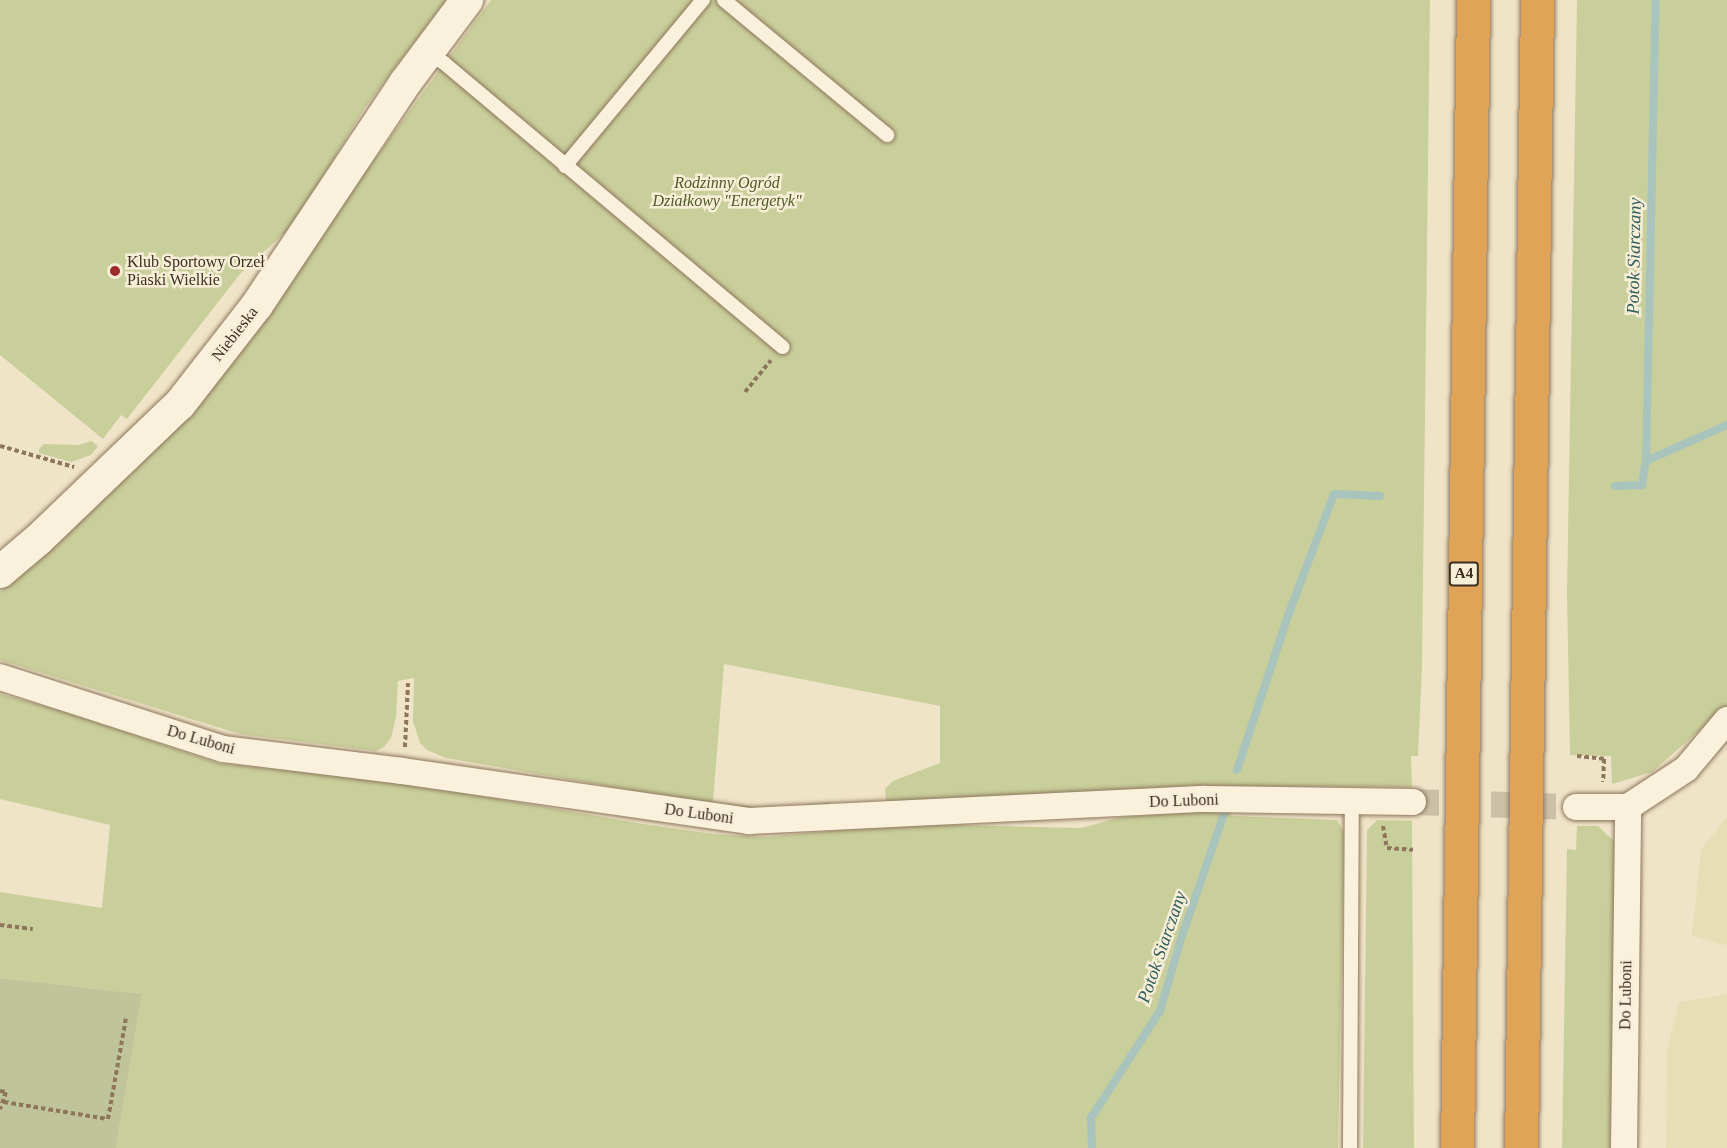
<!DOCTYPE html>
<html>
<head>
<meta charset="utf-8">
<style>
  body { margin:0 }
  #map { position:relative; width:1727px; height:1148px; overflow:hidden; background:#f0e4c8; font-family:Georgia,serif }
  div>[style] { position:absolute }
  .farmland>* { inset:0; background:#e6deb5 }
  .green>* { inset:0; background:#c9cf9b }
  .cemetery>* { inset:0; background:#bfc49a }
  .stream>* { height:8px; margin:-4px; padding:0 4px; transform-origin:4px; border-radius:4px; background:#a9c4bc }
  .minor-tunnel>* { height:26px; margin-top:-13px; transform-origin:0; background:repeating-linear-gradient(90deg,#ccc0a6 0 26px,transparent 0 39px) }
  .path>* { height:4px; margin-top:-2px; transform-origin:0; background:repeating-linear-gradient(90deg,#8d765c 0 4.5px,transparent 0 7.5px) }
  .roads { filter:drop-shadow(0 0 2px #8d765c) drop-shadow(0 0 2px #8d765c) }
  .service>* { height:14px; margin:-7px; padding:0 7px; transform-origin:7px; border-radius:7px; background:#faf1dc }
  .minor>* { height:26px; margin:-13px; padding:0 13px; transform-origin:13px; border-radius:13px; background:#faf1dc }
  .tertiary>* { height:32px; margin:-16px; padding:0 16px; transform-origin:16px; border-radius:16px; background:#faf1dc }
  .motorway>* { height:33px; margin:-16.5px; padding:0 16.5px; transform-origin:16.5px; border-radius:16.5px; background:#e0a458 }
  .dots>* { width:16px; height:16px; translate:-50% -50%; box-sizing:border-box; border:3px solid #f7eed8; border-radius:50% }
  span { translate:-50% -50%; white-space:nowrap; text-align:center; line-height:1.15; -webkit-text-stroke:5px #f7eed8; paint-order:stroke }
  .shield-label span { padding:2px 4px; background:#f7eed8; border:2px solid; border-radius:4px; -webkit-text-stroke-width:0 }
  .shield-label { font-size:15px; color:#3d2e20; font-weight:700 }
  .park-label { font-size:16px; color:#4d5a26; font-style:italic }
  .poi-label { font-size:16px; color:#3d2e20 }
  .left { translate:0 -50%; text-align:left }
  .street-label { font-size:16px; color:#3d2e20 }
  .water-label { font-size:18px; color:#2f5d5a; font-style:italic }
</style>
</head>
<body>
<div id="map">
  <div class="farmland">
    <div style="clip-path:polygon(1727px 817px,1727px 944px,1723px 945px,1692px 936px,1701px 849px)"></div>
    <div style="clip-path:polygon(1727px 994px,1727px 1148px,1666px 1148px,1667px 1050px,1679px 1002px)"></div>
  </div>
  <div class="green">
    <div style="clip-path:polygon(0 0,446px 0,364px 109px,295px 223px,240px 274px,127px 419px,121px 415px,103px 439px,0 355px)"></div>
    <div style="clip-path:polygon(491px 0,1430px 0,1422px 666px,1418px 756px,1411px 756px,1412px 787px,1203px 786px,1076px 802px,886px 801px,885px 789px,893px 781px,940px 763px,940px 706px,724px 664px,713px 802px,771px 808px,830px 802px,830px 809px,746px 810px,446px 758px,427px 750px,420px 743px,413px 721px,414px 678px,398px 681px,396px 717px,391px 738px,384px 747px,376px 751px,240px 734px,0 660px,0 592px,132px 473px,208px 394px,269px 314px,354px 187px)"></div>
    <div style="clip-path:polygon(1577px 0,1727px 0,1727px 706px,1652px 772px,1612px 784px,1611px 756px,1570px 755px,1567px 594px)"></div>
    <div style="clip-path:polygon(91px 441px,98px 446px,91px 455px,71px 462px,39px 453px,39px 449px,44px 444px,79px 445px)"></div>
    <div style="clip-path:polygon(0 694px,66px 712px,217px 763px,400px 782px,643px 824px,713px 834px,766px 837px,906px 824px,1081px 828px,1122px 817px,1232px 809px,1231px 816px,1337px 820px,1344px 832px,1338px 1148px,116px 1148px,142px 994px,0 978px,0 892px,102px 908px,110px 825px,0 799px)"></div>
    <div style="clip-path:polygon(1377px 820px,1412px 821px,1414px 1148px,1363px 1148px,1367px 830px)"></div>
    <div style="clip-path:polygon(1577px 826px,1598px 826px,1616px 843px,1610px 1148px,1562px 1148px,1567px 849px,1576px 850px)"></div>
  </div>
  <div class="cemetery">
    <div style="clip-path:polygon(0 978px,142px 994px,116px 1148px,0 1148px)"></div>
  </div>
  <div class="stream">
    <div style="left:1646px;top:461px;width:89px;rotate:-24deg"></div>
    <div style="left:1615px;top:486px;width:27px;rotate:-2deg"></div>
    <div style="left:1642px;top:485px;width:24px;rotate:-81deg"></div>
    <div style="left:1646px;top:461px;width:461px;rotate:-88.8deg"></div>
    <div style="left:1237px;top:770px;width:165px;rotate:-71.7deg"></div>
    <div style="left:1289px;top:613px;width:127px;rotate:-69.3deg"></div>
    <div style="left:1334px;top:494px;width:46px;rotate:2.5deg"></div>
    <div style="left:1092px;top:1148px;width:30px;rotate:-92deg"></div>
    <div style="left:1091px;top:1118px;width:127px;rotate:-57.2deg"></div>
    <div style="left:1160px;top:1011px;width:78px;rotate:-73.7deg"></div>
    <div style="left:1182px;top:936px;width:129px;rotate:-71deg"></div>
  </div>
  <div class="minor-tunnel">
    <div style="left:1413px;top:802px;width:163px;rotate:1.8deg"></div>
  </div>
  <div class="path">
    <div style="left:745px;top:392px;width:41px;rotate:-50.9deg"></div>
    <div style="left:0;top:446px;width:77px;rotate:15.8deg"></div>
    <div style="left:405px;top:747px;width:64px;rotate:-87.3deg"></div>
    <div style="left:1577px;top:756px;width:27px;rotate:6deg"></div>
    <div style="left:1604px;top:759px;width:23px;rotate:92deg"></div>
    <div style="left:1383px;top:826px;width:22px;rotate:80deg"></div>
    <div style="left:1387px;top:848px;width:26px;rotate:4deg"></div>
    <div style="left:0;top:925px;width:33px;rotate:7deg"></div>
    <div style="left:0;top:1091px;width:6px;rotate:9deg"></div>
    <div style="left:6px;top:1092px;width:18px;rotate:109deg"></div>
    <div style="left:4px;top:1102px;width:105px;rotate:9.3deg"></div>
    <div style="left:108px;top:1119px;width:103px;rotate:-79.9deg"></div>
  </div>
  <div class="roads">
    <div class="service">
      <div style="left:724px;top:0;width:212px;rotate:39.6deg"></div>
      <div style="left:427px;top:53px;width:20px;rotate:30deg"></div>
      <div style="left:444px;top:63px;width:442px;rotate:40deg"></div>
      <div style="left:565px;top:166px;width:216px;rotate:-50.3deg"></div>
      <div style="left:1350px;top:1148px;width:347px;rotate:-89.7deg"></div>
    </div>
    <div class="minor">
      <div style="left:0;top:677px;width:234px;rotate:17.9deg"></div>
      <div style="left:223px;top:749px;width:180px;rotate:7deg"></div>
      <div style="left:402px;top:771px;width:351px;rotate:8.2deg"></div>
      <div style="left:749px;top:821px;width:456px;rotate:-2.8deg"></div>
      <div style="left:1204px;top:799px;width:209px;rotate:0.8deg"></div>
      <div style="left:1576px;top:807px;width:52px"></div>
      <div style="left:1628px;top:807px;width:69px;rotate:-33.2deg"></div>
      <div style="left:1686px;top:769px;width:64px;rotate:-50.1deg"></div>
      <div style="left:1624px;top:1148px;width:341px;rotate:-89.3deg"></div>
    </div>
    <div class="tertiary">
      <div style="left:0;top:572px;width:51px;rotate:-40.2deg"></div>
      <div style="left:39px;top:539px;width:195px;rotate:-43.8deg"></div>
      <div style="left:180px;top:404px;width:125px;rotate:-52.1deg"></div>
      <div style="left:257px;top:305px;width:267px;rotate:-56.3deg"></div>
      <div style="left:405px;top:83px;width:104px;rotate:-53.2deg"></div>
    </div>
    <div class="motorway">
      <div style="left:1457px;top:1148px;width:1148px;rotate:-89.2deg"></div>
      <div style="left:1521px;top:1148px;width:1148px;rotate:-89.2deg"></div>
    </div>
  </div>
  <div class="dots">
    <div style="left:115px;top:271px;background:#9e2a2b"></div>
  </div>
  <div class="shield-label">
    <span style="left:1464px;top:574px">A4</span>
  </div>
  <div class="park-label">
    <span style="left:727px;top:192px">Rodzinny Ogród<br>Działkowy "Energetyk"</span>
  </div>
  <div class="poi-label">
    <span class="left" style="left:127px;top:271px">Klub Sportowy Orzeł<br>Piaski Wielkie</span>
  </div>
  <div class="street-label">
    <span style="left:235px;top:334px;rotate:-52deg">Niebieska</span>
    <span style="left:201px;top:740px;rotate:16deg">Do Luboni</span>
    <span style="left:1184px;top:801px;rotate:-2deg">Do Luboni</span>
    <span style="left:699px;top:814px;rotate:8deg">Do Luboni</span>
    <span style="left:1626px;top:995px;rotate:-89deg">Do Luboni</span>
  </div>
  <div class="water-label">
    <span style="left:1634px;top:256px;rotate:-89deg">Potok Siarczany</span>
    <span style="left:1162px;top:947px;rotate:-71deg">Potok Siarczany</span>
  </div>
</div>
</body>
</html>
